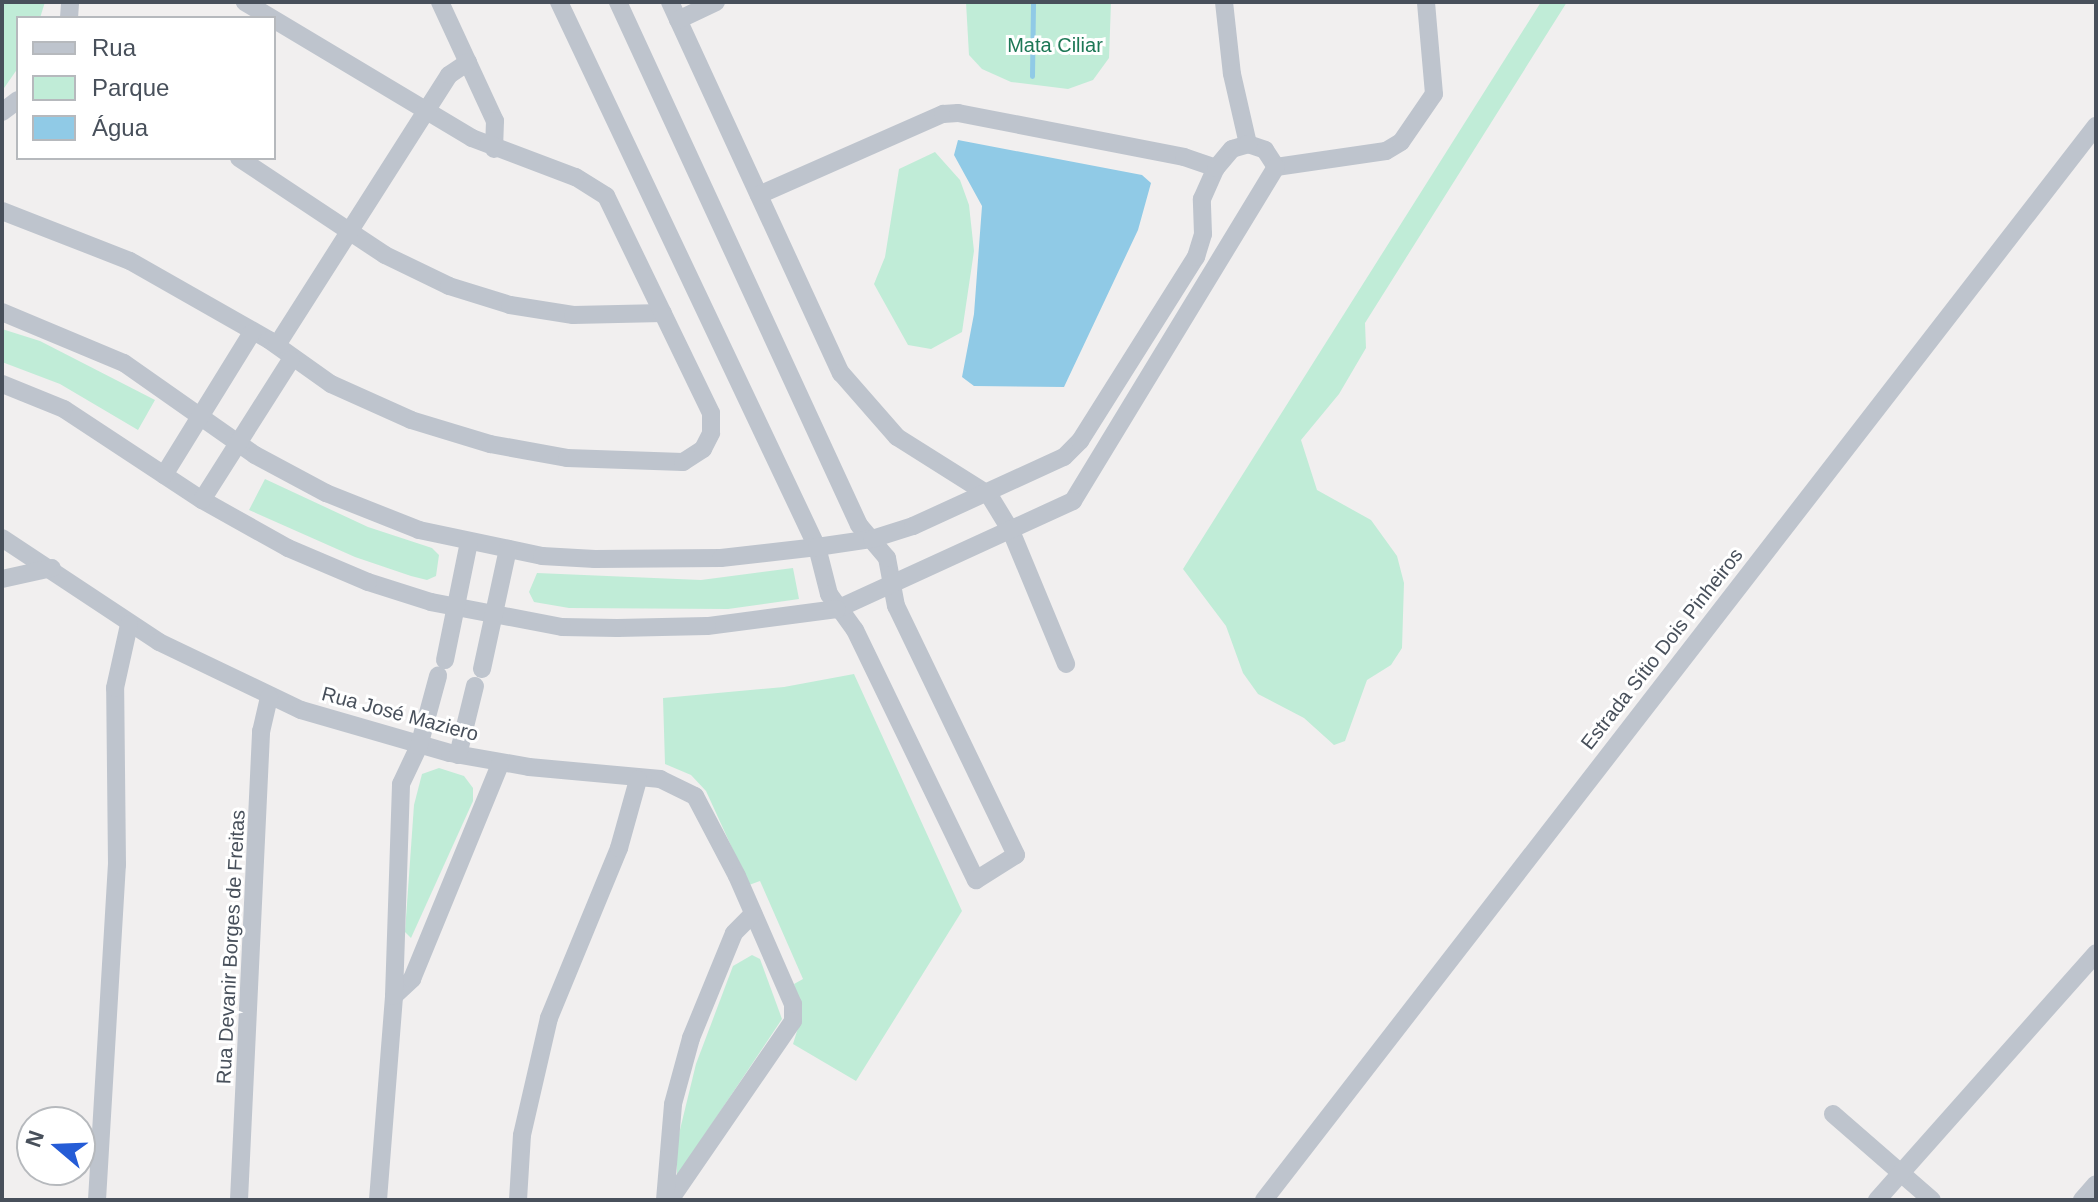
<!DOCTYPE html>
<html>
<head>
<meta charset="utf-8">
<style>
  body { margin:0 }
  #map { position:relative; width:2098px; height:1202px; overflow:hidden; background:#f1efef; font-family:Arial,sans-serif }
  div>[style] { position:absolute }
  .green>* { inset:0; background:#c0ecd7 }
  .water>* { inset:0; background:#90cae6 }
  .stream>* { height:5px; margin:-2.5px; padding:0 2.5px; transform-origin:2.5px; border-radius:2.5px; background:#90cae6 }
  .street>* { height:18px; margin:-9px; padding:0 9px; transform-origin:9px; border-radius:9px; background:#bec4cd }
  span { translate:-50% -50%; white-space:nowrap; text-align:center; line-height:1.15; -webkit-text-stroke:6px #fff; paint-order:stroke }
  .park-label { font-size:20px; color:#1d7856 }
  .street-label { font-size:20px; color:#48505b }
  .frame { position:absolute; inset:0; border:4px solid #48505b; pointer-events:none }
  .legend { position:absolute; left:16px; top:16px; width:260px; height:144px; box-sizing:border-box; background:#fff; border:2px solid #b6b9bd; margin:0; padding:10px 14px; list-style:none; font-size:24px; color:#48505b }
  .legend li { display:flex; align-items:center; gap:16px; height:40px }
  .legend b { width:40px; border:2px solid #b6b9bd }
  .north { position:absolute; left:16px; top:1106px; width:80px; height:80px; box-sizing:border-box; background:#fff; border:2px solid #b6b9bd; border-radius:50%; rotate:289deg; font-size:22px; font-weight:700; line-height:32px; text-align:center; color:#48505b }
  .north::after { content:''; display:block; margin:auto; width:28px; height:36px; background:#255cd6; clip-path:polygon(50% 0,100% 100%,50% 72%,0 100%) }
</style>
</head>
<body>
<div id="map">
  <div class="green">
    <div style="clip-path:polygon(2px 2px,45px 2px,40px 18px,18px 18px,18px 68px,2px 91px)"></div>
    <div style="clip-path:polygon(966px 2px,1111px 2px,1109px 58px,1093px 80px,1068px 89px,1011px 82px,982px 69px,969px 55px)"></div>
    <div style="clip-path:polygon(1541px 2px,1567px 2px,1365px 323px,1366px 348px,1339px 394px,1301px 440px,1317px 490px,1371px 520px,1397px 556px,1404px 583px,1402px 648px,1391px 665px,1367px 680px,1345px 741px,1334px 745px,1304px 718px,1258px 694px,1243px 673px,1226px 626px,1183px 569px)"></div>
    <div style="clip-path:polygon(935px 152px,960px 180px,969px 205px,974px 251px,962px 332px,931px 349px,908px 345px,874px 284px,885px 257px,899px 169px)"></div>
    <div style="clip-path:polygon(2px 329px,40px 341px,155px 400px,138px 430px,60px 384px,2px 362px)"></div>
    <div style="clip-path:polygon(265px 479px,368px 527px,432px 548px,439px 555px,436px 576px,427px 580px,411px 576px,355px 557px,249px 510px)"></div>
    <div style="clip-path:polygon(793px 568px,799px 599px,728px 609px,569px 608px,534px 602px,529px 592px,537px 573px,701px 580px)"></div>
    <div style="clip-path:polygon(854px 674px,962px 911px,856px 1081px,793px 1044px,802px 1015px,794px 984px,803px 979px,760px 881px,749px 885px,706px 791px,691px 775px,665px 764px,663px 698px,784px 687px)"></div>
    <div style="clip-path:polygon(439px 768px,464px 776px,473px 788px,473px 801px,411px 938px,405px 932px,414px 805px,422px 774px)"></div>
    <div style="clip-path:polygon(752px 955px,760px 959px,782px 1019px,677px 1176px,677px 1142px,696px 1064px,733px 966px)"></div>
  </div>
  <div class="water">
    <div style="clip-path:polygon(958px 140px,1142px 175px,1151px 183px,1138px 230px,1064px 387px,974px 386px,962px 377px,974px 314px,982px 206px,954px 155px)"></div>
  </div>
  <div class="stream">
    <div style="left:1032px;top:76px;width:74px;rotate:-89.2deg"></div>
  </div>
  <div class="street">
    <div style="left:440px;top:2px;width:131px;rotate:65.2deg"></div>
    <div style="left:495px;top:121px;width:28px;rotate:92deg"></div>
    <div style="left:559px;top:2px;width:603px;rotate:64.67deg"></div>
    <div style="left:817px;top:547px;width:49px;rotate:75.7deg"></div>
    <div style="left:829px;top:594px;width:44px;rotate:54.2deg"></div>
    <div style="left:855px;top:630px;width:278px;rotate:64.2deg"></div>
    <div style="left:976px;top:880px;width:47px;rotate:-32deg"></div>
    <div style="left:1016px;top:855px;width:276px;rotate:-115.7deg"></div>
    <div style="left:896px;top:606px;width:49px;rotate:-100.6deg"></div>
    <div style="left:887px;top:558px;width:43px;rotate:-130.3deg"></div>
    <div style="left:859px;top:525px;width:576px;rotate:-114.74deg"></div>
    <div style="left:670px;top:2px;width:409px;rotate:65.3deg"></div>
    <div style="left:841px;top:373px;width:85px;rotate:48.8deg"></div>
    <div style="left:897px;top:437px;width:109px;rotate:32.2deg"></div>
    <div style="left:989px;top:495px;width:42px;rotate:58.6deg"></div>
    <div style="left:1011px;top:531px;width:144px;rotate:67.5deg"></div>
    <div style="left:1224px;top:2px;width:72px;rotate:83.7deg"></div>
    <div style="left:1232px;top:74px;width:72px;rotate:77.1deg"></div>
    <div style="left:69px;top:18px;width:16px;rotate:-86deg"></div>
    <div style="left:678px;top:20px;width:42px;rotate:-25.3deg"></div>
    <div style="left:2px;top:112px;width:20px;rotate:-37deg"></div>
    <div style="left:239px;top:158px;width:175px;rotate:33.6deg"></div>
    <div style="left:385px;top:255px;width:71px;rotate:25.8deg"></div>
    <div style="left:449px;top:286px;width:64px;rotate:17.3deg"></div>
    <div style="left:510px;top:305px;width:64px;rotate:9deg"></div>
    <div style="left:573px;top:315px;width:90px;rotate:-1.3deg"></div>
    <div style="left:1276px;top:167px;width:111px;rotate:-8.3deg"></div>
    <div style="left:1386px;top:151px;width:17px;rotate:-31deg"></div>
    <div style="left:1401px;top:142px;width:58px;rotate:-55.5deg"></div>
    <div style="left:1434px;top:94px;width:92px;rotate:-95deg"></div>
    <div style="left:759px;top:195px;width:201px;rotate:-23.8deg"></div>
    <div style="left:943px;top:114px;width:15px;rotate:-4deg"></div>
    <div style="left:958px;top:113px;width:230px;rotate:11deg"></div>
    <div style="left:1184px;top:157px;width:34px;rotate:19deg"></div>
    <div style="left:2px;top:211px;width:137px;rotate:21.3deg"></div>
    <div style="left:130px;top:261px;width:160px;rotate:29.6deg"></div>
    <div style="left:269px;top:340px;width:76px;rotate:35.4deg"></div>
    <div style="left:331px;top:384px;width:88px;rotate:24.2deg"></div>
    <div style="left:411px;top:420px;width:83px;rotate:16.9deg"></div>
    <div style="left:490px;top:444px;width:78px;rotate:10.3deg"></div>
    <div style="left:567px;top:458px;width:116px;rotate:2deg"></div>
    <div style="left:683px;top:462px;width:24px;rotate:-33deg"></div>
    <div style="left:703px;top:449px;width:18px;rotate:-63deg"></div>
    <div style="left:711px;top:433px;width:20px;rotate:-90deg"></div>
    <div style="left:711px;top:413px;width:241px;rotate:-115.8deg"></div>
    <div style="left:606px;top:196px;width:36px;rotate:-148deg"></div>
    <div style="left:575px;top:177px;width:110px;rotate:-159.3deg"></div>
    <div style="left:472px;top:138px;width:265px;rotate:-149.1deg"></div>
    <div style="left:2px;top:312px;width:132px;rotate:22.7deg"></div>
    <div style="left:124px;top:363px;width:160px;rotate:35.1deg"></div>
    <div style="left:255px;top:455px;width:81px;rotate:28.2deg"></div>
    <div style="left:326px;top:493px;width:100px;rotate:21.7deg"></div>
    <div style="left:419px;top:530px;width:126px;rotate:11.9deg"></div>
    <div style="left:542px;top:556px;width:53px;rotate:3.2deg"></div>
    <div style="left:595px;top:559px;width:126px;rotate:-0.5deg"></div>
    <div style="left:721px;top:558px;width:97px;rotate:-6.5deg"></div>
    <div style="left:817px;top:547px;width:56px;rotate:-8.3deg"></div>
    <div style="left:872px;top:539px;width:43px;rotate:-17.6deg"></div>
    <div style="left:913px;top:526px;width:166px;rotate:-24.6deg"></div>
    <div style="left:1064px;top:457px;width:23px;rotate:-45deg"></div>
    <div style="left:1080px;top:441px;width:218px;rotate:-57.8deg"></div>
    <div style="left:1196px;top:257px;width:24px;rotate:-73deg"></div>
    <div style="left:1203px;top:234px;width:35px;rotate:-92deg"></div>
    <div style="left:1202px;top:199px;width:34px;rotate:-66deg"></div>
    <div style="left:1216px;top:168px;width:25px;rotate:-50deg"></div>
    <div style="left:1232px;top:149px;width:17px;rotate:-17deg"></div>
    <div style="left:1248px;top:144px;width:18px;rotate:19deg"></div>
    <div style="left:1265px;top:150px;width:20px;rotate:57deg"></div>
    <div style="left:1276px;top:167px;width:391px;rotate:121.3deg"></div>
    <div style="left:1073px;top:501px;width:260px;rotate:155.4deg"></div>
    <div style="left:837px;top:609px;width:131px;rotate:172.5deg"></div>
    <div style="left:707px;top:626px;width:90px;rotate:178.7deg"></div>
    <div style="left:617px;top:628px;width:55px;rotate:-179deg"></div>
    <div style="left:562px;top:627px;width:133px;rotate:-169.2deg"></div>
    <div style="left:431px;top:602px;width:66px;rotate:-162.4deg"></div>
    <div style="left:368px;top:582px;width:87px;rotate:-157deg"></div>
    <div style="left:288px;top:548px;width:98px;rotate:-150.8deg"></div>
    <div style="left:202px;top:500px;width:165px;rotate:-146.6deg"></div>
    <div style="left:64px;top:409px;width:67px;rotate:-158deg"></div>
    <div style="left:277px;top:345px;width:320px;rotate:-57.5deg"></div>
    <div style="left:449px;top:75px;width:23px;rotate:-34deg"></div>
    <div style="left:164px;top:475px;width:166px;rotate:-58.3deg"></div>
    <div style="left:202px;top:500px;width:166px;rotate:-57.6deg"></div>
    <div style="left:2px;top:538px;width:188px;rotate:33.5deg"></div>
    <div style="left:159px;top:642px;width:157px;rotate:25.6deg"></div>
    <div style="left:301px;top:710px;width:155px;rotate:16.1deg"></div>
    <div style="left:450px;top:753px;width:80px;rotate:10deg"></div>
    <div style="left:529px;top:767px;width:132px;rotate:5.2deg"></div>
    <div style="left:660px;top:779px;width:39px;rotate:26deg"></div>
    <div style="left:695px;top:796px;width:90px;rotate:62.3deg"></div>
    <div style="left:737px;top:876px;width:140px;rotate:66.4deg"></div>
    <div style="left:793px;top:1004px;width:17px;rotate:90deg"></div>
    <div style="left:793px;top:1021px;width:217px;rotate:124.5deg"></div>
    <div style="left:2px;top:579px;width:51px;rotate:-12.4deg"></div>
    <div style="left:445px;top:660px;width:120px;rotate:-78.5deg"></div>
    <div style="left:482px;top:669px;width:123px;rotate:-77.8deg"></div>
    <div style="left:458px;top:755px;width:71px;rotate:-76.2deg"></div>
    <div style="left:394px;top:996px;width:25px;rotate:-43deg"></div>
    <div style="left:412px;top:979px;width:232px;rotate:-67.7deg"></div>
    <div style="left:1833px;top:1114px;width:131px;rotate:41deg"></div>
    <div style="left:97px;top:1200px;width:336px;rotate:-86.6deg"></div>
    <div style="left:117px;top:865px;width:177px;rotate:-90.6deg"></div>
    <div style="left:115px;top:688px;width:65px;rotate:-77.5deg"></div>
    <div style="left:239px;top:1200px;width:469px;rotate:-87.3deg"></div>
    <div style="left:261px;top:732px;width:36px;rotate:-77deg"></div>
    <div style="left:378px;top:1200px;width:205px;rotate:-85.5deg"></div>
    <div style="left:394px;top:996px;width:212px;rotate:-88.1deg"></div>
    <div style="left:401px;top:784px;width:42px;rotate:-64.7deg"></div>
    <div style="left:419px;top:746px;width:73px;rotate:-74.8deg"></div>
    <div style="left:518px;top:1200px;width:65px;rotate:-86.5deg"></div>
    <div style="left:522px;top:1135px;width:120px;rotate:-77deg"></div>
    <div style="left:549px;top:1018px;width:184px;rotate:-67.6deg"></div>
    <div style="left:619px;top:848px;width:71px;rotate:-74.4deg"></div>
    <div style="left:665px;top:1200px;width:96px;rotate:-85.2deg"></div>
    <div style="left:673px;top:1104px;width:68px;rotate:-74.7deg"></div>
    <div style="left:691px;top:1038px;width:113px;rotate:-67.7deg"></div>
    <div style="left:734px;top:933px;width:27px;rotate:-45deg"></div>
    <div style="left:1264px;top:1200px;width:1359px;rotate:-52.24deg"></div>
    <div style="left:1877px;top:1200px;width:330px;rotate:-48.4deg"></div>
    <div style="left:2082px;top:1200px;width:21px;rotate:-49deg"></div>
  </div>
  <div class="park-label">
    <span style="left:1055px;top:45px">Mata Ciliar</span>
  </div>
  <div class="street-label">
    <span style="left:1662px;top:649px;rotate:-52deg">Estrada Sítio Dois Pinheiros</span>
    <span style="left:400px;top:714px;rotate:15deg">Rua José Maziero</span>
    <span style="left:231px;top:947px;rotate:-87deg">Rua Devanir Borges de Freitas</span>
  </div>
  <div class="frame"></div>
  <ul class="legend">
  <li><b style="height:10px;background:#bec4cd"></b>Rua</li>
  <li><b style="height:22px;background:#c0ecd7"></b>Parque</li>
  <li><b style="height:22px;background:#90cae6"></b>Água</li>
  </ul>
  <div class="north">N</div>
</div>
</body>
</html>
